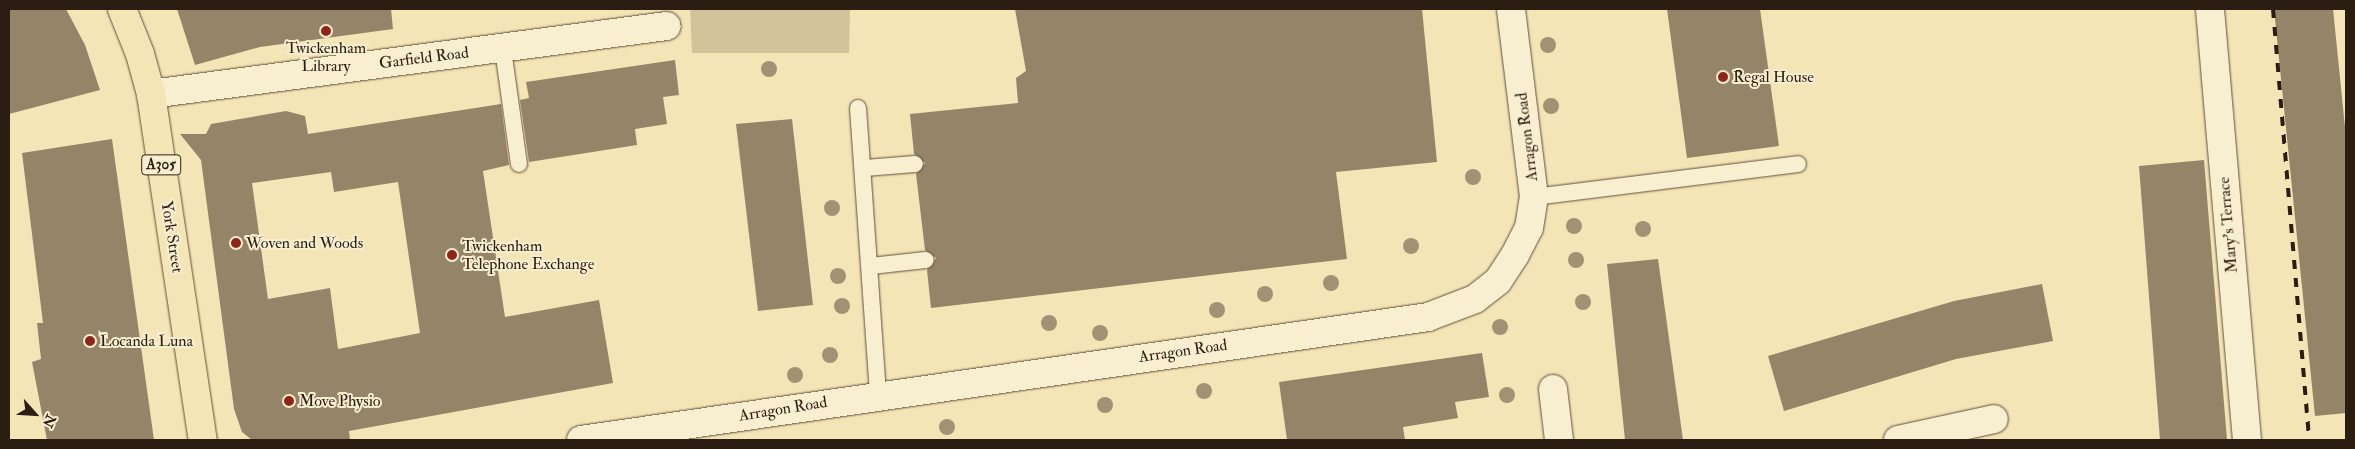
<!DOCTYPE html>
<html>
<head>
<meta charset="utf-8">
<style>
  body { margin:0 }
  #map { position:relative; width:2355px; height:449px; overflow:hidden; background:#f4e5b6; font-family:"IM FELL Double Pica",serif }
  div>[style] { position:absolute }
  .green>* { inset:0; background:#d2c39a }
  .building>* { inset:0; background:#948568 }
  .roads { filter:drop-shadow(0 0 1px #5e4f3c) drop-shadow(0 0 1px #5e4f3c) }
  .lane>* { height:16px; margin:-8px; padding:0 8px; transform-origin:8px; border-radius:8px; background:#f8eed0 }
  .street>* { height:28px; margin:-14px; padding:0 14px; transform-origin:14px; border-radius:14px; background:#f8eed0 }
  .primary>* { height:28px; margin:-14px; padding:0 14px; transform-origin:14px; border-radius:14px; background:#f4e5b6 }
  .rail>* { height:4px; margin-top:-2px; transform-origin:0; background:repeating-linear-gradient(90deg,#2c1d13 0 9px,transparent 0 18px) }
  .trees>* { width:16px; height:16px; margin:-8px; border-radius:50%; background:#a29273 }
  .dots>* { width:14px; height:14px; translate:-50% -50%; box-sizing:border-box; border:2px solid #f8eed0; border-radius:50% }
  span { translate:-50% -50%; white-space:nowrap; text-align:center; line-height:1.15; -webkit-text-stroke:4px #f8eed0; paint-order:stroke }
  .shield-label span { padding:1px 4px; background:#f8eed0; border:1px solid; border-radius:4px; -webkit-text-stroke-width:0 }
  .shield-label { font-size:15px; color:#2c1d13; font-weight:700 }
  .poi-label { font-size:16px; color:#2c1d13 }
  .left { translate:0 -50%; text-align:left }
  .street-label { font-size:16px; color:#2c1d13 }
  .frame { position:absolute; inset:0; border:10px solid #2c1d13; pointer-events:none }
  .north { position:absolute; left:10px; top:389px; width:50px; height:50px; -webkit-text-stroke:4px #f8eed0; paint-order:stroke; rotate:116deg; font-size:14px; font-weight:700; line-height:20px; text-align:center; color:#2c1d13 }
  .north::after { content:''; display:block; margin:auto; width:18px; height:22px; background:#2c1d13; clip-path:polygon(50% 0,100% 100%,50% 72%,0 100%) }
</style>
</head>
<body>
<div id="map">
  <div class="green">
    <div style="clip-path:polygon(690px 9px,850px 9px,849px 53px,692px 53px)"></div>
  </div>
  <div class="building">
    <div style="clip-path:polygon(9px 9px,66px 9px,85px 45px,100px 90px,9px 114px)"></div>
    <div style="clip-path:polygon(177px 9px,391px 9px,393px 29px,260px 47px,195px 65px)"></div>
    <div style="clip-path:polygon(1015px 9px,1422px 9px,1437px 162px,1336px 172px,1347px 259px,931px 308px,927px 270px,936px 258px,925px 250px,916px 174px,925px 163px,914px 154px,910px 114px,1018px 103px,1016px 78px,1026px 71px)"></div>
    <div style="clip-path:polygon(1667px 9px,1760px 9px,1779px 146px,1687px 158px)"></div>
    <div style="clip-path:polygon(2274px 9px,2333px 9px,2346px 137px,2346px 413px,2315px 416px)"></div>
    <div style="clip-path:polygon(675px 60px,679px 95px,663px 97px,667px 124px,635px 129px,637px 145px,529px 162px,520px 100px,529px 98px,526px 82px)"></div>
    <div style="clip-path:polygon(evenodd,501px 104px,509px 165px,483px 171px,505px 317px,599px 300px,613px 383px,349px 431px,350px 440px,252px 440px,242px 432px,234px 409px,201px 160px,180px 134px,206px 134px,211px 124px,286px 111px,305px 116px,308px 134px,501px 104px,331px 172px,334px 192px,398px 182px,420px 333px,338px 349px,330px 288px,268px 299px,252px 183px,331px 172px)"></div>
    <div style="clip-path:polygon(792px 119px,813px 305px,758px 311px,736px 124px)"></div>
    <div style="clip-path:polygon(112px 139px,154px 440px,47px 440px,32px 362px,41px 359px,37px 323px,43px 323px,22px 153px)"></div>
    <div style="clip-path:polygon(2204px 160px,2227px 440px,2160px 440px,2139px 166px)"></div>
    <div style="clip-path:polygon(1658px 259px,1683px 440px,1625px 440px,1607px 264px)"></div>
    <div style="clip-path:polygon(2042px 284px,2053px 341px,1956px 359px,1784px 411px,1768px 356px,1954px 301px)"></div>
    <div style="clip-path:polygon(1482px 353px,1489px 397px,1455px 402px,1458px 418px,1403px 427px,1405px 440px,1287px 440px,1279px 382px)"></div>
  </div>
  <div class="roads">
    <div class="lane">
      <div style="left:503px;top:49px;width:116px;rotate:82.1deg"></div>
      <div style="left:858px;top:108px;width:287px;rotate:86deg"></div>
      <div style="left:865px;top:168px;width:50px;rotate:-4.6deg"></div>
      <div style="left:1534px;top:197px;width:266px;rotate:-7.1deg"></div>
      <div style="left:871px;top:266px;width:55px;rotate:-6.2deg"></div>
    </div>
    <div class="street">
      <div style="left:2210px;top:9px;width:433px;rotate:85.1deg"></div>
      <div style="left:151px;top:94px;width:520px;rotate:-7.51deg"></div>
      <div style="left:1553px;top:389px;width:51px;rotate:83.3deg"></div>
      <div style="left:581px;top:440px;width:856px;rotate:-8.26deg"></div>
      <div style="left:1428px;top:317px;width:50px;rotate:-21deg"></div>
      <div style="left:1475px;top:299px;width:29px;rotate:-38deg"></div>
      <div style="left:1498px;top:281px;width:31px;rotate:-57deg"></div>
      <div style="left:1515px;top:255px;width:30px;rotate:-63deg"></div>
      <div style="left:1529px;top:228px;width:31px;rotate:-81deg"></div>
      <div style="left:1534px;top:197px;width:189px;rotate:-97deg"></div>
      <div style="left:1898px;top:440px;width:98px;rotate:-12.3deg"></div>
    </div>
    <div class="primary">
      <div style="left:122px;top:9px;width:48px;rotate:68.2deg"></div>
      <div style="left:140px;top:54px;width:41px;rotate:74.6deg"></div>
      <div style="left:151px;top:94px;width:350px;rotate:81.5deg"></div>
    </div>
  </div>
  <div class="rail">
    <div style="left:2273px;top:9px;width:433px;rotate:85.2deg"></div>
  </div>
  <div class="trees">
    <div style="left:1548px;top:45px"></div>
    <div style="left:769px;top:69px"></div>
    <div style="left:1551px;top:106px"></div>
    <div style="left:1473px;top:177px"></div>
    <div style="left:832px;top:208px"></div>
    <div style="left:1574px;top:226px"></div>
    <div style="left:1643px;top:229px"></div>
    <div style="left:1411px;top:246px"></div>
    <div style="left:1576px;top:260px"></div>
    <div style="left:838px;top:276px"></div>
    <div style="left:1331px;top:283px"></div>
    <div style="left:1265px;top:294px"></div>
    <div style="left:1583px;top:302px"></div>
    <div style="left:842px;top:306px"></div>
    <div style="left:1217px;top:310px"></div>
    <div style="left:1049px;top:323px"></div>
    <div style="left:1500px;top:327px"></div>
    <div style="left:1100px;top:333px"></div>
    <div style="left:830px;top:355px"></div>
    <div style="left:795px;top:375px"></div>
    <div style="left:1204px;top:391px"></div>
    <div style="left:1507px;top:395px"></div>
    <div style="left:1105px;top:405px"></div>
    <div style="left:947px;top:427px"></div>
  </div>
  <div class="dots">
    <div style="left:326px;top:31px;background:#8f2418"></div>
    <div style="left:1723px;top:77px;background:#8f2418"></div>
    <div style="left:236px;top:243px;background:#8f2418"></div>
    <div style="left:452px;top:255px;background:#8f2418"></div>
    <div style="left:90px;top:341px;background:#8f2418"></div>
    <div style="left:289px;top:401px;background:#8f2418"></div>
  </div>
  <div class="shield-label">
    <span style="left:161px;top:165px">A305</span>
  </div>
  <div class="poi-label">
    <span style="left:326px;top:57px">Twickenham<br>Library</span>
    <span class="left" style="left:1733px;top:77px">Regal House</span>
    <span class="left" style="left:246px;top:243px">Woven and Woods</span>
    <span class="left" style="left:462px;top:255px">Twickenham<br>Telephone Exchange</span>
    <span class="left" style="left:100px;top:341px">Locanda Luna</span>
    <span class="left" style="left:299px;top:401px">Move Physio</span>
  </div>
  <div class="street-label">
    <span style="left:424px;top:58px;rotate:-7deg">Garfield Road</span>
    <span style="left:1527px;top:137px;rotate:-97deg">Arragon Road</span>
    <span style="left:2228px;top:225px;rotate:-95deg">Mary's Terrace</span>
    <span style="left:172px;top:237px;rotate:81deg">York Street</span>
    <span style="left:1183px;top:351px;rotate:-8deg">Arragon Road</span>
    <span style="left:783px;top:409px;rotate:-9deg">Arragon Road</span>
  </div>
  <div class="frame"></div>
  <div class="north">N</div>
</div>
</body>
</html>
